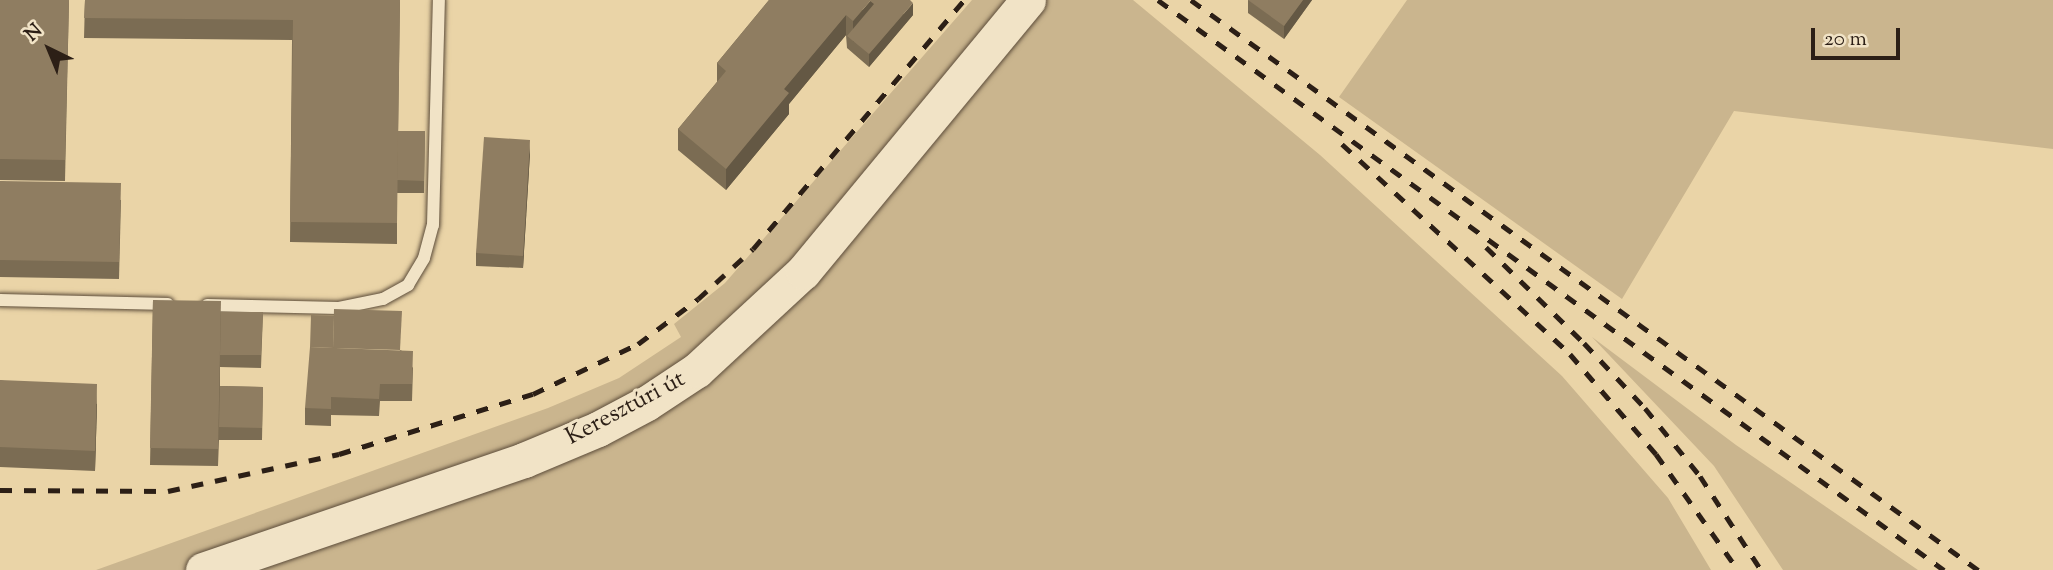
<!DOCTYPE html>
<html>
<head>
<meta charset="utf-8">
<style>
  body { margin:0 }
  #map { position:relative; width:2053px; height:570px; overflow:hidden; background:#ead4a7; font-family:"Sorts Mill Goudy",serif }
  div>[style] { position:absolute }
  .green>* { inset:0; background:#cab58e }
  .roads { filter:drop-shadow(0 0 2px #5c4c3a) drop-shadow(0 0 2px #5c4c3a) }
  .lane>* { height:12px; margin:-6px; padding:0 6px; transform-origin:6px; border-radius:6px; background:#f1e3c6 }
  .secondary>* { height:35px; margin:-17.5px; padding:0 17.5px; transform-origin:17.5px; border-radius:17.5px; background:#f1e3c6 }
  .rail>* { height:5px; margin-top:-2.5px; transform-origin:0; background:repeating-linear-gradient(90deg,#2c1f16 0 12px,transparent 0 24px) }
  .wall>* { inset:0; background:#7b6c53 }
  .shaded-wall>* { inset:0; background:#645844 }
  .building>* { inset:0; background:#8f7d61 }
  span { translate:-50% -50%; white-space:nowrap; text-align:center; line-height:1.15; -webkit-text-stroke:6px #f1e3c6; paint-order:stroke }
  .street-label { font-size:24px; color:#2c1f16 }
  .north { position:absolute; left:14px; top:14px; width:70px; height:70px; -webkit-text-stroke:5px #f1e3c6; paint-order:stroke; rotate:317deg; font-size:19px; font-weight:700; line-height:28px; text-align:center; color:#2c1f16 }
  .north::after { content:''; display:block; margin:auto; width:24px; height:32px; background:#2c1f16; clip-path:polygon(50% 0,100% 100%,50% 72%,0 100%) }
  .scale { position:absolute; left:1811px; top:28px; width:89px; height:32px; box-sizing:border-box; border:4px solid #2c1f16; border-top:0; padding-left:9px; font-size:21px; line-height:24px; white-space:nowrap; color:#2c1f16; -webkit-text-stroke:5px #f1e3c6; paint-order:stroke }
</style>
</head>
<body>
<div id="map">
  <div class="green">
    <div style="clip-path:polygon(972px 0,1133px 0,1320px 155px,1562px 376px,1668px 498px,1711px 570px,96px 570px,548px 408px,619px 378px,681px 337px,674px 324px,725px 283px)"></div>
    <div style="clip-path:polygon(1407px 0,2053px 0,2053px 149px,1734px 111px,1622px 299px,1339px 97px)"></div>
    <div style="clip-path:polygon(1592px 337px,1736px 445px,1918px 570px,1783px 570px,1714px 466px)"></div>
  </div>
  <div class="roads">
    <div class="lane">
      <div style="left:0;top:300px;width:168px;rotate:1.4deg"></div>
      <div style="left:207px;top:305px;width:132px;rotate:1.3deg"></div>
      <div style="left:339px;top:308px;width:45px;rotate:-11.6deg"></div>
      <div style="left:383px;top:299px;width:29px;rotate:-29deg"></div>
      <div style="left:408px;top:285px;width:31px;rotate:-59deg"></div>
      <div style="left:424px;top:258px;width:34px;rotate:-75deg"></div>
      <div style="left:433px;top:225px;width:225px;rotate:-88.5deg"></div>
    </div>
    <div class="secondary">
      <div style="left:203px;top:570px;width:339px;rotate:-18.9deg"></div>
      <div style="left:524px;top:460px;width:80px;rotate:-22.7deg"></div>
      <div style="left:598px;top:429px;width:55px;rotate:-28deg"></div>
      <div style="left:647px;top:403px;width:60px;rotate:-33.4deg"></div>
      <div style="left:697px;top:370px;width:144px;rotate:-42.8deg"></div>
      <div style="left:803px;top:272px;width:353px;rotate:-50.4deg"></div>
    </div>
  </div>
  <div class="rail">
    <div style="left:1158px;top:0;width:971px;rotate:35.95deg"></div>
    <div style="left:1191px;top:0;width:972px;rotate:35.91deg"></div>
    <div style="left:1342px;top:144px;width:310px;rotate:42.6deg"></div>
    <div style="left:1570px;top:354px;width:132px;rotate:49.3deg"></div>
    <div style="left:1656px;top:454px;width:142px;rotate:54.7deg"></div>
    <div style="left:1486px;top:247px;width:137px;rotate:44.4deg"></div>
    <div style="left:1584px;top:343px;width:89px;rotate:46.8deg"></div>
    <div style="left:1645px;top:408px;width:87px;rotate:51deg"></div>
    <div style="left:1700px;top:476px;width:112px;rotate:57deg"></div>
    <div style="left:0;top:490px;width:168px;rotate:0.3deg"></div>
    <div style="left:168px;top:491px;width:175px;rotate:-12.2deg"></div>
    <div style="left:339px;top:454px;width:203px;rotate:-17.2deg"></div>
    <div style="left:533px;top:394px;width:116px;rotate:-25.5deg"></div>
    <div style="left:638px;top:344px;width:75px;rotate:-36.9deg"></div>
    <div style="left:698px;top:299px;width:74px;rotate:-42.3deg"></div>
    <div style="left:753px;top:249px;width:326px;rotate:-49.7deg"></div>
  </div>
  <div class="wall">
    <div style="clip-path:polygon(0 0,69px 0,65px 181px,0 180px)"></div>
    <div style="clip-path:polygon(85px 0,400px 0,398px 131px,425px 131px,424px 193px,397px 193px,397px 244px,290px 242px,292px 40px,84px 38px)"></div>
    <div style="clip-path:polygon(769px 0,913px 15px,869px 67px,847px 48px,846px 35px,789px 104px,789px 114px,726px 190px,678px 150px,678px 129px,717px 82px,717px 63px)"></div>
    <div style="clip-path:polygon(1248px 0,1312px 0,1284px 39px,1248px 13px)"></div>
    <div style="clip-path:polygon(530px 153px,523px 268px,476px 266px,476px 253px)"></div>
    <div style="clip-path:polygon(0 181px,121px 200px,119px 279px,0 277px)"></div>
    <div style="clip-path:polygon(153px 300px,221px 312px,263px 312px,261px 368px,220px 367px,220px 386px,263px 387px,262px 440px,219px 440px,218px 466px,150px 465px)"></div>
    <div style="clip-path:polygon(401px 350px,413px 368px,412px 401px,380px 401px,379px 416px,331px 415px,331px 426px,305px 425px,305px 408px)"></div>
    <div style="clip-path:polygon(0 380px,97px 404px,95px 471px,0 467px)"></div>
  </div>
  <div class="shaded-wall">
    <div style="clip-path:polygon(871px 0,874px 0,874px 17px,853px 42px,853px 21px)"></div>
    <div style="clip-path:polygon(1303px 0,1312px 0,1284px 39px,1284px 26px)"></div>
    <div style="clip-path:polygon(913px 3px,913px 15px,869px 67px,869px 54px)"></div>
    <div style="clip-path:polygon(846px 15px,846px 35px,789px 104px,789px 114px,726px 190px,726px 169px,784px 89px)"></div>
    <div style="clip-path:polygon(530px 140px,530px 153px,523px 268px,523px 256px)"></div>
    <div style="clip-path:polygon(97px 384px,97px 404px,95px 471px,95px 451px)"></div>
  </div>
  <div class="building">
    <div style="clip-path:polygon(0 0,69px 0,65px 160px,0 159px)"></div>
    <div style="clip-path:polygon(85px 0,400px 0,397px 223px,290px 222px,293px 20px,84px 18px)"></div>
    <div style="clip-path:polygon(769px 0,871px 0,853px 21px,846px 15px,784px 89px,789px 93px,726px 169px,678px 129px,726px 71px,717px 63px)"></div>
    <div style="clip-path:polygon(871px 0,910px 0,913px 3px,869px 54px,847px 36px,874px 4px,870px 1px)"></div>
    <div style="clip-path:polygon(1248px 0,1303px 0,1284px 26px)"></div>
    <div style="clip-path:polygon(398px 131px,425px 131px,424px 181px,397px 180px)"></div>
    <div style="clip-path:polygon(484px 137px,530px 140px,523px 256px,476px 253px)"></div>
    <div style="clip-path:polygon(0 181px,121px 183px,119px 262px,0 260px)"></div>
    <div style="clip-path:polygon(153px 300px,221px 301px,218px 449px,150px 448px)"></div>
    <div style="clip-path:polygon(334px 309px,402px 311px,400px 350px,333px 348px)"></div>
    <div style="clip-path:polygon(221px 312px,263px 312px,261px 355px,220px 355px)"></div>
    <div style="clip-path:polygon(311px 315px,334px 316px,333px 348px,310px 347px)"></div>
    <div style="clip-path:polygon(310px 347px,413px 351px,412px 384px,380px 384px,379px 399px,331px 397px,331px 409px,305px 408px)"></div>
    <div style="clip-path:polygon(0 380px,97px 384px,95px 451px,0 447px)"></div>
    <div style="clip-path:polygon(220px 386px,263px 387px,262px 428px,219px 427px)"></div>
  </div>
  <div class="street-label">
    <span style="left:626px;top:409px;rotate:-28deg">Keresztúri út</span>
  </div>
  <div class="north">N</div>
  <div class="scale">20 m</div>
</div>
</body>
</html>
